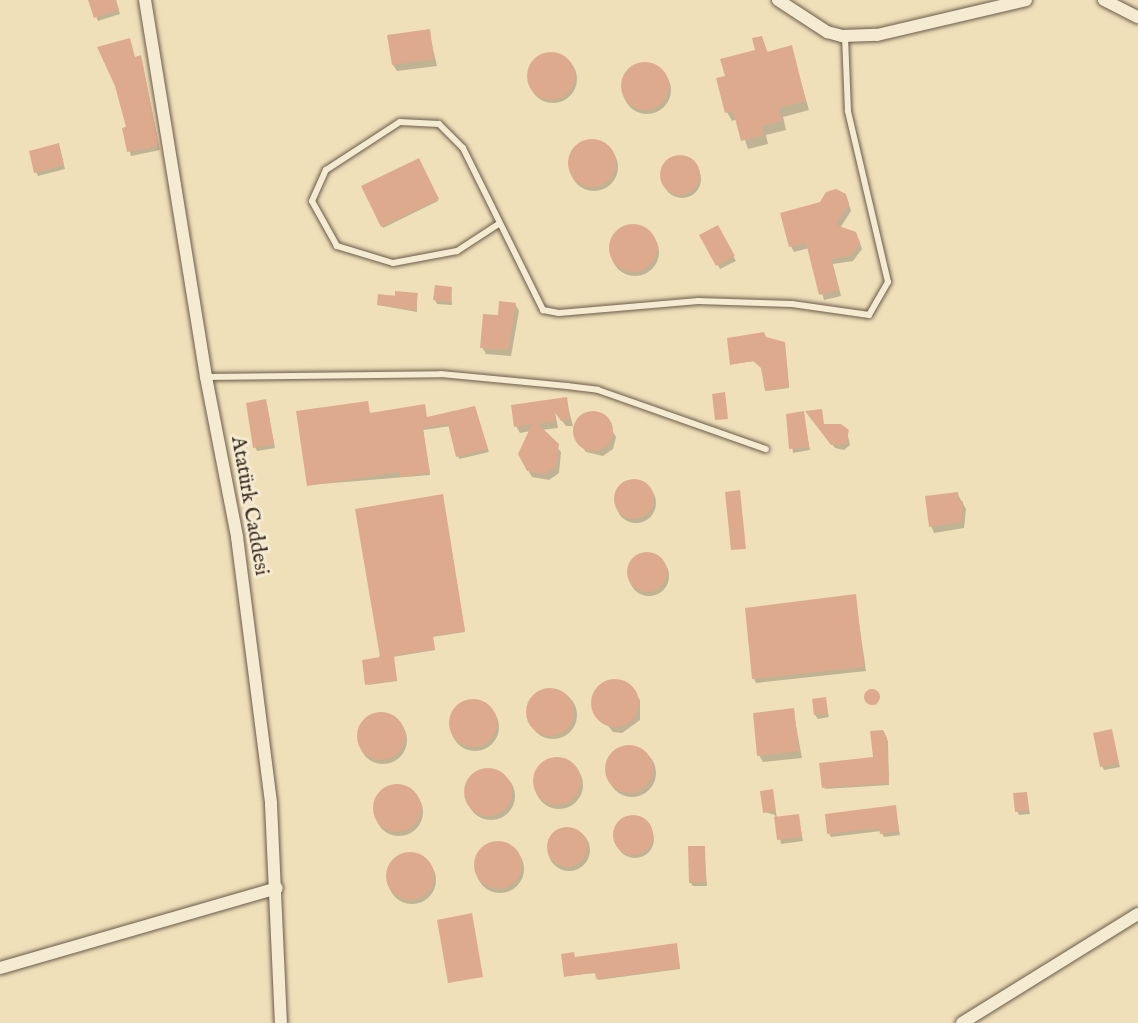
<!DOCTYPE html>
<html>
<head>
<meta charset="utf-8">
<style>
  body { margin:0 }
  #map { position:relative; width:1138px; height:1023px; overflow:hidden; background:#f0e0ba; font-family:"IM FELL English",serif }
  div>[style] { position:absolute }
  .shadow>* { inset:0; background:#0003 }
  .round { border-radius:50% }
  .building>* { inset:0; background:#deaa8d }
  .roads { filter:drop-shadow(0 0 2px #6a5b4a) drop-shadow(0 0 2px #6a5b4a) }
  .lane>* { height:6px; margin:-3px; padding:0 3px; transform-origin:3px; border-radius:3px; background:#f5ebd2 }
  .street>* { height:12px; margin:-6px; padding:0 6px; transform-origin:6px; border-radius:6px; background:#f5ebd2 }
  span { translate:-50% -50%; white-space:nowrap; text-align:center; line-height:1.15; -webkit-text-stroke:6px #f5ebd2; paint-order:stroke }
  .street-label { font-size:21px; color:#3d2f25 }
</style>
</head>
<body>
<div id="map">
  <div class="shadow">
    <div style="clip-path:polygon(90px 0,116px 0,120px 14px,98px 21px)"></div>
    <div style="clip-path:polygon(429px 31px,437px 66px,397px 71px,393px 65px)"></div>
    <div style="clip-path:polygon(762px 38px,768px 53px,791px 48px,809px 110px,783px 117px,786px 130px,766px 135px,768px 144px,748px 149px,738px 119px,732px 121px,727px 112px,727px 77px,757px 51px)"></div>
    <div class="round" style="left:529px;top:55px;width:48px;height:48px"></div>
    <div style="clip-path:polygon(135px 59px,142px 61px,160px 150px,131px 156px,124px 129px,128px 128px)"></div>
    <div class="round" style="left:623px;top:66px;width:48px;height:48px"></div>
    <div class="round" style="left:570px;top:143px;width:48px;height:48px"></div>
    <div style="clip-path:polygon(60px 149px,65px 169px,38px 176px,36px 172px)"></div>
    <div class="round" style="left:663px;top:160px;width:38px;height:38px"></div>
    <div style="clip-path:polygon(419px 160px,438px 201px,383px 228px,363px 187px)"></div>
    <div style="clip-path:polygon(848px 201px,851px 211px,840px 228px,859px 240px,862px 249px,853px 261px,833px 264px,841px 296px,824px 300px,809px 248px,794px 252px,791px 246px,822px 204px)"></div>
    <div style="clip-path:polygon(717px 227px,736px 261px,720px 269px,702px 235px)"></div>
    <div class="round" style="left:611px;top:228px;width:48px;height:48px"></div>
    <div style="clip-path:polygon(451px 288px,452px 305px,437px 304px,435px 300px)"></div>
    <div style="clip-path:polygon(417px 295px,417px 312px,378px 305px,379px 296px)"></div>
    <div style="clip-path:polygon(515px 304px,519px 311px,511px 356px,486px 354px,482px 347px,500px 317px)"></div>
    <div style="clip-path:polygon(765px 339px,785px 345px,789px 388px,767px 391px,763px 368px,755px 361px,731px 364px)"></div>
    <div style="clip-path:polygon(566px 399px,573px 426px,566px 426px,555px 412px,558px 428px,541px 430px,561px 452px,559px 473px,549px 480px,532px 477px,528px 470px,531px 431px,520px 433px,516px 426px)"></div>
    <div style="clip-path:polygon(267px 405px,275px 448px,257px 451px,255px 447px)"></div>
    <div style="clip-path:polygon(476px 411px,489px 452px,459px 459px,451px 426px,423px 430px,430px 475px,309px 485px,370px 414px,427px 419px)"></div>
    <div style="clip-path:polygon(821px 411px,824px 426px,847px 432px,850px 445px,844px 450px,835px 448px,810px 415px)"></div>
    <div style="clip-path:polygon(803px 413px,810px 450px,793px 453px,788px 415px)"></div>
    <div style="clip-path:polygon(595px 414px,606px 419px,616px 437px,613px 449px,603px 456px,586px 452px,575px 437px,577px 420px)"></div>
    <div class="round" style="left:616px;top:483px;width:40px;height:40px"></div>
    <div style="clip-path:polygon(957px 493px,966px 509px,964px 528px,934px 533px,931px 526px)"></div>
    <div style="clip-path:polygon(443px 498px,465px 632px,432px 637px,435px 650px,393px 657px,397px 681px,368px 685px)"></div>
    <div class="round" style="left:629px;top:556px;width:40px;height:40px"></div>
    <div style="clip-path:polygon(855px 595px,866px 671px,756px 683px,754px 679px)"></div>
    <div style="clip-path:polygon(610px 681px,625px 682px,640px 700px,640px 720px,622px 733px,613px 732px,592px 706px,594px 695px)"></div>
    <div class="round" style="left:529px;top:691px;width:48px;height:48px"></div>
    <div style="clip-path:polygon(871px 692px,879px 697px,876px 705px,866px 699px)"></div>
    <div style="clip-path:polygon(825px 699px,829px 717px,818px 719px,815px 715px)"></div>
    <div class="round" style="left:451px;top:703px;width:48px;height:48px"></div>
    <div style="clip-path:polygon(793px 710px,802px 758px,763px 762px,759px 755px)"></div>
    <div class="round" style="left:359px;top:716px;width:48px;height:48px"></div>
    <div style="clip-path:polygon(1111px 731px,1120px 767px,1104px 770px,1102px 766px)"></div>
    <div style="clip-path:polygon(882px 732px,888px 741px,889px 785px,824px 789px,875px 759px)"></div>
    <div class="round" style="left:608px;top:749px;width:48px;height:48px"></div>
    <div class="round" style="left:535px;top:761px;width:48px;height:48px"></div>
    <div class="round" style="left:467px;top:772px;width:48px;height:48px"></div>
    <div class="round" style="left:375px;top:788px;width:48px;height:48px"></div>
    <div style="clip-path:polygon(772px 791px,777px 818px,798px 815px,803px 841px,781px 844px,775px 815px,765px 812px)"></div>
    <div style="clip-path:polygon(1026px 793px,1030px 814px,1019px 815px,1017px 811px)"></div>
    <div style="clip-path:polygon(895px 807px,900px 835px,884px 837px,881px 831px,831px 837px,829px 834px)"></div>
    <div class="round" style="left:616px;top:820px;width:38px;height:38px"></div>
    <div class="round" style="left:548px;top:829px;width:42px;height:42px"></div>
    <div class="round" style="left:476px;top:845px;width:48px;height:48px"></div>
    <div style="clip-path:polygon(704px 847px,707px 886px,693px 886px,690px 882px)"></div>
    <div class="round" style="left:388px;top:856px;width:48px;height:48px"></div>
    <div style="clip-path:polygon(677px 947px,680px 969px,598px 980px,596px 973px,566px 976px,574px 959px)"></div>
  </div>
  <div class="building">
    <div style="clip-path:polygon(88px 0,116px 0,119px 10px,94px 18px)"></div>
    <div style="clip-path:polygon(430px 29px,434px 59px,392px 65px,387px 35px)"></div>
    <div style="clip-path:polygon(762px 36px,767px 52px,792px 45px,806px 101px,779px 108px,782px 121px,762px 126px,764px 135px,741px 141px,733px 111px,725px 113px,716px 78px,725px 76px,720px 59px,755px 50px,752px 38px)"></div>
    <div style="clip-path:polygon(130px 38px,135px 57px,141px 55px,159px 146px,127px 152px,122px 128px,126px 127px,115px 86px,97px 47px)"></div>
    <div class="round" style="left:527px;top:52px;width:48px;height:48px"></div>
    <div class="round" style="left:621px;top:62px;width:48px;height:48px"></div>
    <div class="round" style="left:568px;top:139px;width:48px;height:48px"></div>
    <div style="clip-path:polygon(59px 143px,64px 165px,34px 173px,29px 151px)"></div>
    <div class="round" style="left:660px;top:155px;width:40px;height:40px"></div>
    <div style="clip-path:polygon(419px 158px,439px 199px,381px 227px,361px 186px)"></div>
    <div style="clip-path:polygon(836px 189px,846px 194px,849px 204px,836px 225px,856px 232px,860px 243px,850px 256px,831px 259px,839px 290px,819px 295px,806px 243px,789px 247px,780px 213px,820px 202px,826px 192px)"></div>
    <div class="round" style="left:609px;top:224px;width:48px;height:48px"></div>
    <div style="clip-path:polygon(718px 225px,735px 256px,716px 266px,699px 235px)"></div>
    <div style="clip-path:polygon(435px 285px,452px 287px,451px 302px,433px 300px)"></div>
    <div style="clip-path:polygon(395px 291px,418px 293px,416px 310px,377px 305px,378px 294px,395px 296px)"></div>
    <div style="clip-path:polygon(499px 301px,516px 303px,508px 350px,480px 348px,483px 314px,498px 315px)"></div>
    <div style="clip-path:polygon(764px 332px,766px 337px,785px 342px,789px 386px,765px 391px,761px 368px,753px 361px,730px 365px,727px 338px)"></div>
    <div style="clip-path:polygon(725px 392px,728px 419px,715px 420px,712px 394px)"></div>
    <div style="clip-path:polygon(567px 397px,570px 419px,561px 421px,554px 411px,555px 421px,538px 424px,559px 444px,556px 466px,545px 474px,527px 471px,518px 454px,532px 424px,514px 427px,511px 405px)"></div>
    <div style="clip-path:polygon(266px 399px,274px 444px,253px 448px,246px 403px)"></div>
    <div style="clip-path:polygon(368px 401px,370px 413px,425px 404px,427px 417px,475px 406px,488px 449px,456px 457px,448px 424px,423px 428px,430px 473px,400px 477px,399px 472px,307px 486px,296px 411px)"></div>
    <div style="clip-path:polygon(822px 409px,824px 424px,841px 424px,849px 430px,846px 444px,831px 445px,805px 411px)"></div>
    <div style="clip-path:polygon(804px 411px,809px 447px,789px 449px,786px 414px)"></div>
    <div class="round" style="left:573px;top:411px;width:40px;height:40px"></div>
    <div class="round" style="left:614px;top:479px;width:40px;height:40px"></div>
    <div style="clip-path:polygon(740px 490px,746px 549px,731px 550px,725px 492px)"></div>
    <div style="clip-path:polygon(958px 492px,959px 502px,963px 501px,962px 522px,929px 527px,925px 496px)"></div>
    <div style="clip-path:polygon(443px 494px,465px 631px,433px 636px,435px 649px,394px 656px,397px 680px,365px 685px,362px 660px,380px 657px,355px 509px)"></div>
    <div class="round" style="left:627px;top:552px;width:40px;height:40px"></div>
    <div style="clip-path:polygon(856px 594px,864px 667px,752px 679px,745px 608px)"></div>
    <div class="round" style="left:591px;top:679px;width:48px;height:48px"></div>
    <div class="round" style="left:526px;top:688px;width:48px;height:48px"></div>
    <div class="round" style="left:864px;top:689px;width:16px;height:16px"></div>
    <div style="clip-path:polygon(826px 697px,828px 714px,814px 715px,812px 699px)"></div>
    <div class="round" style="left:449px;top:699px;width:48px;height:48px"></div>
    <div style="clip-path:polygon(794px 708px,799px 751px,757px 756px,753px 713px)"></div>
    <div class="round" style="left:357px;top:712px;width:48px;height:48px"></div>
    <div style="clip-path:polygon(1112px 729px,1119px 763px,1100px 767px,1093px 733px)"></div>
    <div style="clip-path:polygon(883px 730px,887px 738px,889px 783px,822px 788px,819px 763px,873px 757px,870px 731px)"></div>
    <div class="round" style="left:605px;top:745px;width:48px;height:48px"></div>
    <div class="round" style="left:533px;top:757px;width:48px;height:48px"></div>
    <div class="round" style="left:464px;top:768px;width:48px;height:48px"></div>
    <div class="round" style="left:373px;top:784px;width:48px;height:48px"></div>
    <div style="clip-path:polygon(773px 789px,776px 811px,763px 813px,760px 791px)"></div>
    <div style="clip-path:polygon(1027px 792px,1029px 810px,1015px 812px,1013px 793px)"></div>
    <div style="clip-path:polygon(896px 805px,899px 831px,880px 834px,879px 828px,827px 834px,825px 814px)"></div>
    <div style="clip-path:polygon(799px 814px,802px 837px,777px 840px,774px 817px)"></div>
    <div class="round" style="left:613px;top:815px;width:40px;height:40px"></div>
    <div class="round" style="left:547px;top:827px;width:40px;height:40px"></div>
    <div class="round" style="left:474px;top:841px;width:48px;height:48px"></div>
    <div style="clip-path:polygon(688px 846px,705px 846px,706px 882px,689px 883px)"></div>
    <div class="round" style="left:386px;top:852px;width:48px;height:48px"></div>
    <div style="clip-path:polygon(472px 913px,483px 977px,448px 983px,437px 920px)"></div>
    <div style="clip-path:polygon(677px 943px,680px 968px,596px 979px,595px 972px,564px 977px,561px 954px,574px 952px,575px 957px)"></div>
  </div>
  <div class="roads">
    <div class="lane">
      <div style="left:497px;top:225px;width:48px;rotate:147deg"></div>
      <div style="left:457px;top:251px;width:65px;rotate:169.4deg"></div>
      <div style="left:393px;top:263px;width:59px;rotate:-163.1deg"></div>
      <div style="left:337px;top:246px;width:51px;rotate:-119.1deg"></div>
      <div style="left:312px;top:201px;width:34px;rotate:-66deg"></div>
      <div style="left:326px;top:170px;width:88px;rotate:-33deg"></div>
      <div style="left:400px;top:122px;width:39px;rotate:3deg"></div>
      <div style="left:439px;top:124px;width:34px;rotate:45deg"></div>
      <div style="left:463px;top:148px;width:181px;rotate:63.7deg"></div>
      <div style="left:543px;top:310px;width:16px;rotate:11deg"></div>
      <div style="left:559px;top:313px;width:140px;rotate:-4.9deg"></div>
      <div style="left:698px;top:301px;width:94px;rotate:1.8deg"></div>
      <div style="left:792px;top:304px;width:78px;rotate:8.1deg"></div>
      <div style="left:869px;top:315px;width:38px;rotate:-60deg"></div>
      <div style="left:888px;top:282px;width:176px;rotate:-103.2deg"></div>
      <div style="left:848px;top:111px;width:75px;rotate:-92.3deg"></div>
      <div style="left:206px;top:377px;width:235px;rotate:-0.7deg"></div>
      <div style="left:441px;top:374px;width:127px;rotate:5.4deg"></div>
      <div style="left:567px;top:386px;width:31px;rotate:7deg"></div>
      <div style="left:598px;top:390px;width:178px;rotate:19.4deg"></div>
    </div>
    <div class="street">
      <div style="left:145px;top:0;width:382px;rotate:80.8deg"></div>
      <div style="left:206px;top:377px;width:163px;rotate:79deg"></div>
      <div style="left:237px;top:537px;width:269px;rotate:82.7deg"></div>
      <div style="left:271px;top:804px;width:219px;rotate:87.4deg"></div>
      <div style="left:778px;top:0;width:59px;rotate:33.1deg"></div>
      <div style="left:827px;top:32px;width:16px;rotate:15deg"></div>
      <div style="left:842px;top:36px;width:35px;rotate:-2deg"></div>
      <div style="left:877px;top:35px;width:153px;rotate:-13.2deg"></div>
      <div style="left:1104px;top:0;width:38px;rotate:27deg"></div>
      <div style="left:0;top:968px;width:288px;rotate:-16.1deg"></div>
      <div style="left:962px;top:1023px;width:207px;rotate:-31.8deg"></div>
    </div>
  </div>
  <div class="street-label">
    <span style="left:249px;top:506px;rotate:80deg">Atatürk Caddesi</span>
  </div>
</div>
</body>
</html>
